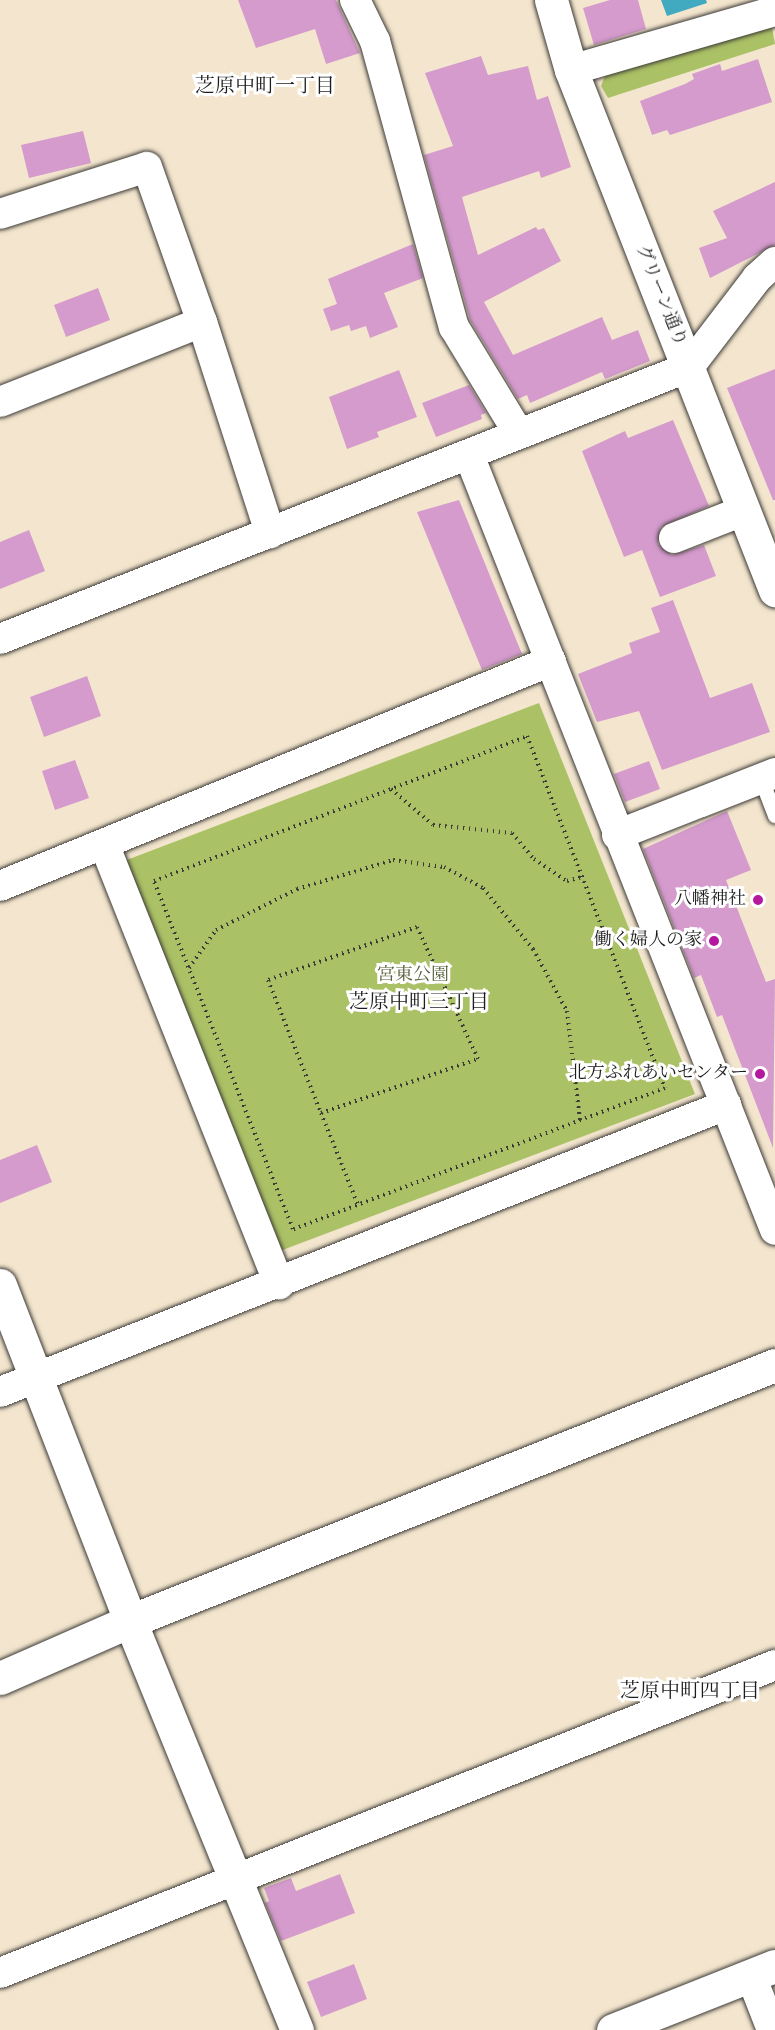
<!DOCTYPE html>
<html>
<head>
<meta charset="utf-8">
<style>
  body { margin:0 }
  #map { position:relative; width:775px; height:2030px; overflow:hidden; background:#f4e6ce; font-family:"Sorts Mill Goudy","Noto Serif JP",serif }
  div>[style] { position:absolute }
  .green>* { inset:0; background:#abc165 }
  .water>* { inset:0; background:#41aac1 }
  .building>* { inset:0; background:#d49bcc }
  .path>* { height:4px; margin-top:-2px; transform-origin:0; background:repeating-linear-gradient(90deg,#3c3a37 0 1.5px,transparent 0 6px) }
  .roads { filter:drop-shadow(0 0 2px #3c3a37) drop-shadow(0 0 2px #3c3a37) }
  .lane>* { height:15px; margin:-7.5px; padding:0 7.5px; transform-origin:7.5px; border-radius:7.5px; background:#fff }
  .street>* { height:30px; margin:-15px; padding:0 15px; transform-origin:15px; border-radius:15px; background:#fff }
  .secondary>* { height:33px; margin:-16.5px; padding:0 16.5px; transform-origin:16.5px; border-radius:16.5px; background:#fff }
  .dots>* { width:16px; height:16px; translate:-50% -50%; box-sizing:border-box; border:3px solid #fff; border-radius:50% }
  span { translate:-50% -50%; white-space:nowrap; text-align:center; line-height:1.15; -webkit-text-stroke:6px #fff; paint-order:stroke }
  .street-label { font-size:18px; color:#1c1c1c }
  .poi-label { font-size:18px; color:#1c1c1c }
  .right { translate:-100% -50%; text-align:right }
  .park-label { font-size:18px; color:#555e39 }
  .neighbourhood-label { font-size:20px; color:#1c1c1c }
</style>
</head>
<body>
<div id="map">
  <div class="green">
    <div style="clip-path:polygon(772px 27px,775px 44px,608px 98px,601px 86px,606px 73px)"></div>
    <div style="clip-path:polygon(539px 703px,695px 1094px,280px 1251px,124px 861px)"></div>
  </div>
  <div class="water">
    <div style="clip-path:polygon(661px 0,706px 0,707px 3px,667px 16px)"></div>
  </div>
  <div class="building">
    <div style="clip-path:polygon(238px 0,336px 0,360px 53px,326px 64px,315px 29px,256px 48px)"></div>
    <div style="clip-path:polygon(610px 0,638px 0,646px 29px,594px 45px,583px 8px)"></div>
    <div style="clip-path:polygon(481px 56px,488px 75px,528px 66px,537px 100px,548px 96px,571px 167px,541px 178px,539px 171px,462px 197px,478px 255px,536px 227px,538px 230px,544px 228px,561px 261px,484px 302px,513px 355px,602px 317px,612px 340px,638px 330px,650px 361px,605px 379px,602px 372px,530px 403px,527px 395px,518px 399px,470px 320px,424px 155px,453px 146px,425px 73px)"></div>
    <div style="clip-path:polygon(758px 59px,772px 102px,670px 135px,667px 130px,652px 135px,640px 101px,685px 84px,694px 79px,692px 74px,720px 64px,722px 71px)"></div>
    <div style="clip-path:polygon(83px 131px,91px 163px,29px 178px,21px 145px)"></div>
    <div style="clip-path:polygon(775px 182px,775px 245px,710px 278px,699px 248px,727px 238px,713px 211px)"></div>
    <div style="clip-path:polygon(413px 244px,423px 278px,384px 293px,398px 327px,370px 338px,366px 326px,351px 331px,349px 325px,331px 331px,323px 309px,337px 304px,328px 279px)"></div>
    <div style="clip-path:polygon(98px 288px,110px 320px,66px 337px,54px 305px)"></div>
    <div style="clip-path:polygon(775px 369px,775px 500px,773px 500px,727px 388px)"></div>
    <div style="clip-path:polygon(399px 370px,417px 417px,377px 432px,379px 437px,347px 449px,329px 397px)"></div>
    <div style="clip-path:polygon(469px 385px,486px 413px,481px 415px,482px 419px,436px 437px,422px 403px)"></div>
    <div style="clip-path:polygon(673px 420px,709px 506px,661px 527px,658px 544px,672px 555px,704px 545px,716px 576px,660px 597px,642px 550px,624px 557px,582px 451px,625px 431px,628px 438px)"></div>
    <div style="clip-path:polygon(459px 500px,522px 654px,482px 670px,417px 512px)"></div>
    <div style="clip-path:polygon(29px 530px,45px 571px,0 589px,0 542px)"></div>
    <div style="clip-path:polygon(673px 600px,710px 698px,752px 683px,770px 732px,662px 770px,639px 711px,597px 722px,578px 674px,632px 653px,629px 643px,660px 632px,651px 608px)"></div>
    <div style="clip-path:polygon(87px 676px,101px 716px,44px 737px,30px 697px)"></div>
    <div style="clip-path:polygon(75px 760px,89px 798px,55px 810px,42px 771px)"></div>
    <div style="clip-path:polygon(649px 761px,660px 789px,625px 802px,614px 774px)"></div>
    <div style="clip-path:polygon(727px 811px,751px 870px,726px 880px,766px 982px,775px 979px,773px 1148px,722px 1015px,717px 1017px,701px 975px,694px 978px,643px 849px)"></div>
    <div style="clip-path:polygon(37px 1145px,52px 1182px,0 1203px,0 1160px)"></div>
    <div style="clip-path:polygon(340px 1874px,355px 1913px,281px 1941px,265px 1903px,269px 1901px,264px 1888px,291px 1878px,296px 1891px)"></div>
    <div style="clip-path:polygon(354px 1964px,367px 1999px,321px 2017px,307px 1982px)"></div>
  </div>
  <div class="path">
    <div style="left:527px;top:736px;width:378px;rotate:68.6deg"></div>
    <div style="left:665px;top:1088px;width:398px;rotate:159.2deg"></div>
    <div style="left:293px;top:1229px;width:375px;rotate:-111.8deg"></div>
    <div style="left:154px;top:881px;width:400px;rotate:-21.2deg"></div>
    <div style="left:391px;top:789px;width:55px;rotate:40.6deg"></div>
    <div style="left:433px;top:825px;width:79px;rotate:5.8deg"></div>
    <div style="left:512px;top:833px;width:34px;rotate:50deg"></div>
    <div style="left:534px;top:859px;width:40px;rotate:34deg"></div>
    <div style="left:567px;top:881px;width:16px;rotate:-15deg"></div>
    <div style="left:189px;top:968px;width:47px;rotate:-54.6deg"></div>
    <div style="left:216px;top:930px;width:91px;rotate:-26.8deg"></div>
    <div style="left:297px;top:889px;width:100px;rotate:-16.8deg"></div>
    <div style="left:393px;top:860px;width:51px;rotate:7.8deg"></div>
    <div style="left:444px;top:867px;width:44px;rotate:28.3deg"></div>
    <div style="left:483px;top:888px;width:79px;rotate:50.7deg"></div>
    <div style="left:533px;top:949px;width:71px;rotate:61.3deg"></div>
    <div style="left:567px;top:1011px;width:110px;rotate:83.2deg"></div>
    <div style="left:321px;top:1113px;width:166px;rotate:-19deg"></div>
    <div style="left:478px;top:1059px;width:145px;rotate:-114.8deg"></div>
    <div style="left:417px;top:927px;width:158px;rotate:160.4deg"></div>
    <div style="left:268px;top:980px;width:143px;rotate:68.3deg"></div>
    <div style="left:321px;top:1113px;width:99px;rotate:68.1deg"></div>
  </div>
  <div class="roads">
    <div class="lane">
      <div style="left:761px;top:779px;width:39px;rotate:69deg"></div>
    </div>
    <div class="street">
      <div style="left:355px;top:0;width:46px;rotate:64deg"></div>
      <div style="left:375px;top:41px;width:297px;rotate:74.6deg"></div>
      <div style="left:454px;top:327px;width:125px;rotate:58.7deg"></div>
      <div style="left:571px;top:70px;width:212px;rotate:-16.1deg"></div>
      <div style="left:0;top:214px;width:154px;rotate:-17.7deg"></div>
      <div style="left:147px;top:167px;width:164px;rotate:70.5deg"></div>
      <div style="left:202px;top:322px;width:222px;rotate:72.1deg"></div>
      <div style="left:0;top:402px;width:217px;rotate:-21.6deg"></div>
      <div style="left:469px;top:455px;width:833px;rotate:68.45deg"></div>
      <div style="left:674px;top:538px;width:74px;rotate:-21.4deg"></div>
      <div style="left:0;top:639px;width:741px;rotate:-21.54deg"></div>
      <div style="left:689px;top:367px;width:112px;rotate:-52.6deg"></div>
      <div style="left:757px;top:278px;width:24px;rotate:-42deg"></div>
      <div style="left:617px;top:835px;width:170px;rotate:-21.4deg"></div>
      <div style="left:104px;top:844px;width:474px;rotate:68.3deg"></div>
      <div style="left:0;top:886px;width:595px;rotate:-22.21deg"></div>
      <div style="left:0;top:1392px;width:781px;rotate:-21.57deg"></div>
      <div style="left:0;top:1973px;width:834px;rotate:-21.67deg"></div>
      <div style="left:751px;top:1976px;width:58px;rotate:68.7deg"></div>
    </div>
    <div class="secondary">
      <div style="left:551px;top:0;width:73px;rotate:74.1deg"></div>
      <div style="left:571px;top:70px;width:559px;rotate:68.58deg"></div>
      <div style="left:0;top:1285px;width:360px;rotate:68.8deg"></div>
      <div style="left:130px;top:1621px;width:442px;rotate:67.8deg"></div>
      <div style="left:0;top:1678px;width:142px;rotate:-23.7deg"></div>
      <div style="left:130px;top:1621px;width:694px;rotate:-21.65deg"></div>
      <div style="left:613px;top:2030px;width:174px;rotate:-21.6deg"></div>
    </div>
  </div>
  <div class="dots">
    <div style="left:758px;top:900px;background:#b5179e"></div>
    <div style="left:714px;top:941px;background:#b5179e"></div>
    <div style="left:760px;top:1074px;background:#b5179e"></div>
  </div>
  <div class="street-label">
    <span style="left:660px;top:296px;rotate:68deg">グリーン通り</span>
  </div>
  <div class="poi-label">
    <span class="right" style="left:746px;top:900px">八幡神社</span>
    <span class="right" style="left:702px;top:941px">働く婦人の家</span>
    <span class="right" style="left:748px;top:1074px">北方ふれあいセンター</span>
  </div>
  <div class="park-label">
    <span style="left:413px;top:976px">宮東公園</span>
  </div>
  <div class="neighbourhood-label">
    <span style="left:265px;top:87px">芝原中町一丁目</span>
    <span style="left:419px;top:1003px">芝原中町三丁目</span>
    <span style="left:690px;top:1692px">芝原中町四丁目</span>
  </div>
</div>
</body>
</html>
